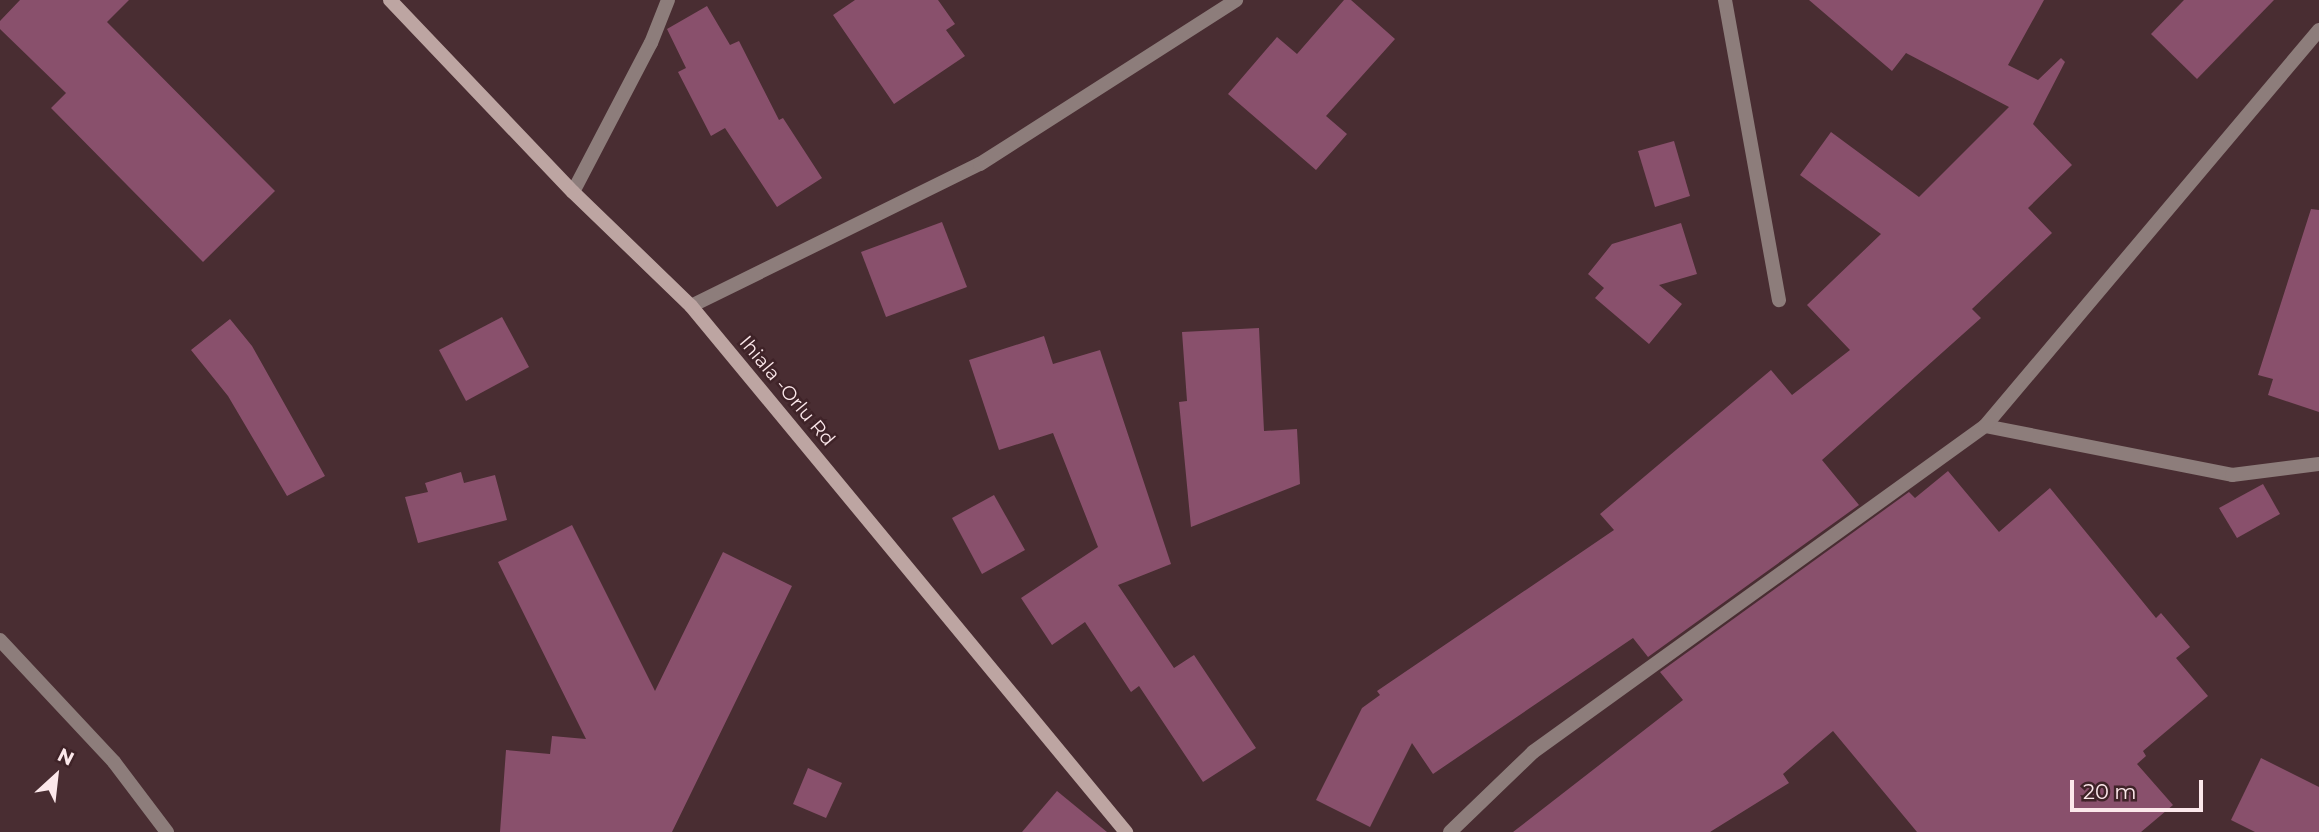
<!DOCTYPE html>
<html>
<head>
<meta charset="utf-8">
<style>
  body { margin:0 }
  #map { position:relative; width:2319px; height:832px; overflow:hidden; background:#492d32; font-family:Montserrat,sans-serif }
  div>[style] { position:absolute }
  .building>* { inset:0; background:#89506c }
  .street>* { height:14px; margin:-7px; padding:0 7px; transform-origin:7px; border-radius:7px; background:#8d7d7b }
  .secondary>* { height:14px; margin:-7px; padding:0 7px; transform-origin:7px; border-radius:7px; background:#bda5a2 }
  span { translate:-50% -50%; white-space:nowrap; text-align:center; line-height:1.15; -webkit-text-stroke:5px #3f2328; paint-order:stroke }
  .street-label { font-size:19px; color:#fce8eb }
  .north { position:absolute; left:21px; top:741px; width:70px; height:70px; -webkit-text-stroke:5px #3f2328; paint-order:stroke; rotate:27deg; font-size:19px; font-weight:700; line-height:28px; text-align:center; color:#fce8eb }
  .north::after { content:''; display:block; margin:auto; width:24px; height:32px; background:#fce8eb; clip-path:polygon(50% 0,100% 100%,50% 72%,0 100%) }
  .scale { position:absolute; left:2070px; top:780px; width:133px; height:32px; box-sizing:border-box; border:4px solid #fce8eb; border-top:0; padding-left:9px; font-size:21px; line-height:24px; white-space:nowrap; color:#fce8eb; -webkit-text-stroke:5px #3f2328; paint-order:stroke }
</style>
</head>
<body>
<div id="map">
  <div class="building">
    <div style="clip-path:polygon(20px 0,129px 0,107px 22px,275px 191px,203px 262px,51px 108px,66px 93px,0 29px,0 21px)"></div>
    <div style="clip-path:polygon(855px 0,938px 0,955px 24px,946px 30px,965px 56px,894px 104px,833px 15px)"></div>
    <div style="clip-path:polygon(1344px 0,1351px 0,1395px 39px,1326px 116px,1347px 134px,1316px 170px,1228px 94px,1277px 37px,1297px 54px)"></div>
    <div style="clip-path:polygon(1809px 0,2044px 0,2008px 65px,2038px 80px,2061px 58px,2065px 62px,2033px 124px,2072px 165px,2028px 208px,2052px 233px,1972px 309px,1981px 318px,1822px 460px,1859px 505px,1648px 657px,1633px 638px,1433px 774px,1412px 743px,1370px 827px,1316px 800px,1362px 708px,1380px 695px,1377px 691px,1614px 530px,1600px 514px,1771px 370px,1792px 395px,1850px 350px,1807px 305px,1881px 234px,1800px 175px,1831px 132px,1919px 197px,2009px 107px,1906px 53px,1892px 71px)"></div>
    <div style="clip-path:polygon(2184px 0,2274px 0,2197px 79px,2151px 34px)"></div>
    <div style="clip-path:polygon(707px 6px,730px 45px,739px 41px,779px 120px,783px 118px,822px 178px,777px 207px,725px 128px,711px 136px,678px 72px,686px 68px,667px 29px)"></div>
    <div style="clip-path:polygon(1674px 141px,1690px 196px,1655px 207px,1638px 151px)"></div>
    <div style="clip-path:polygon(2311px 209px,2319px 210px,2319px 412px,2268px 395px,2273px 379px,2258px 375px)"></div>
    <div style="clip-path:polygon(942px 222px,967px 287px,886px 317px,861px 252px)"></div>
    <div style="clip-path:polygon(1681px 223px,1697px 274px,1659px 285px,1682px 304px,1649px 344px,1595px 298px,1604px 288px,1588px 274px,1612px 244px)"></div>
    <div style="clip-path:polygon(502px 317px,529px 367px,466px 401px,439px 350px)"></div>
    <div style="clip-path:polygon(230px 319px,252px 346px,325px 476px,287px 496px,228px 396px,191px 350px)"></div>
    <div style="clip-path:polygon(1259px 328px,1264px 431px,1297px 429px,1300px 484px,1191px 527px,1179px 402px,1187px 401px,1182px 332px)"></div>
    <div style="clip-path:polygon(1044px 336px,1053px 364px,1100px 350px,1171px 564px,1118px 585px,1174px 668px,1194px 655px,1256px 748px,1203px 782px,1139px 686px,1131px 692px,1085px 622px,1052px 645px,1021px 598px,1098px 547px,1053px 433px,999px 450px,969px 360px)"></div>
    <div style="clip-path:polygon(1948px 471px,1999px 532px,2050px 488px,2156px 618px,2161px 613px,2190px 647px,2176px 658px,2208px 696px,2143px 751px,2146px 756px,2137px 764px,2173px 805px,2141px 832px,1917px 832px,1833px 731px,1783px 774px,1789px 783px,1710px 832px,1513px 832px,1683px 700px,1660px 672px,1909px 492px,1915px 498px)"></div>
    <div style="clip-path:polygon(461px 472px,464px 483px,495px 475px,507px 520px,418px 543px,405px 497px,428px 492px,425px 483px)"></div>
    <div style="clip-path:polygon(2263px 484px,2280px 514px,2237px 538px,2219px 508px)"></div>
    <div style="clip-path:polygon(994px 495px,1025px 550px,982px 574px,952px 518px)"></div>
    <div style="clip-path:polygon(572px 525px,655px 691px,723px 552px,792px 586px,672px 832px,500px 832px,506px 750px,550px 754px,552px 736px,586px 739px,498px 562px)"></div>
    <div style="clip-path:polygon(2261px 758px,2319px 787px,2319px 832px,2255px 832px,2231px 820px)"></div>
    <div style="clip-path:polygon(808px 768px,842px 783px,826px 818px,793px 804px)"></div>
    <div style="clip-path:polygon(1057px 791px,1107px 832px,1022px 832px)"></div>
  </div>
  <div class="street">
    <div style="left:1725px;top:0;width:305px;rotate:79.8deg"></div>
    <div style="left:573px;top:192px;width:168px;rotate:-62.4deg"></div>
    <div style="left:651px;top:43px;width:46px;rotate:-68.4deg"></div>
    <div style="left:691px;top:306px;width:322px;rotate:-26.2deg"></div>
    <div style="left:980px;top:164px;width:304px;rotate:-32.6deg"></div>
    <div style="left:1985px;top:426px;width:252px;rotate:11.2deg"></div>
    <div style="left:2232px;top:475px;width:88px;rotate:-7.2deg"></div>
    <div style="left:0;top:640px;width:167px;rotate:46.9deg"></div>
    <div style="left:114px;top:762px;width:88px;rotate:52.9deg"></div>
    <div style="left:1450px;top:832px;width:115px;rotate:-43.9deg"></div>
    <div style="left:1533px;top:752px;width:557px;rotate:-35.8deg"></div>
    <div style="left:1985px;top:426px;width:518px;rotate:-49.85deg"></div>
  </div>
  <div class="secondary">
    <div style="left:390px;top:0;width:265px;rotate:46.4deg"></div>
    <div style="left:573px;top:192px;width:164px;rotate:44deg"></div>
    <div style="left:691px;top:306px;width:683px;rotate:50.41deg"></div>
  </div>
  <div class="street-label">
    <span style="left:787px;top:391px;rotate:50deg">Ihiala -Orlu Rd</span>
  </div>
  <div class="north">N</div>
  <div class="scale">20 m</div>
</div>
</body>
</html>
